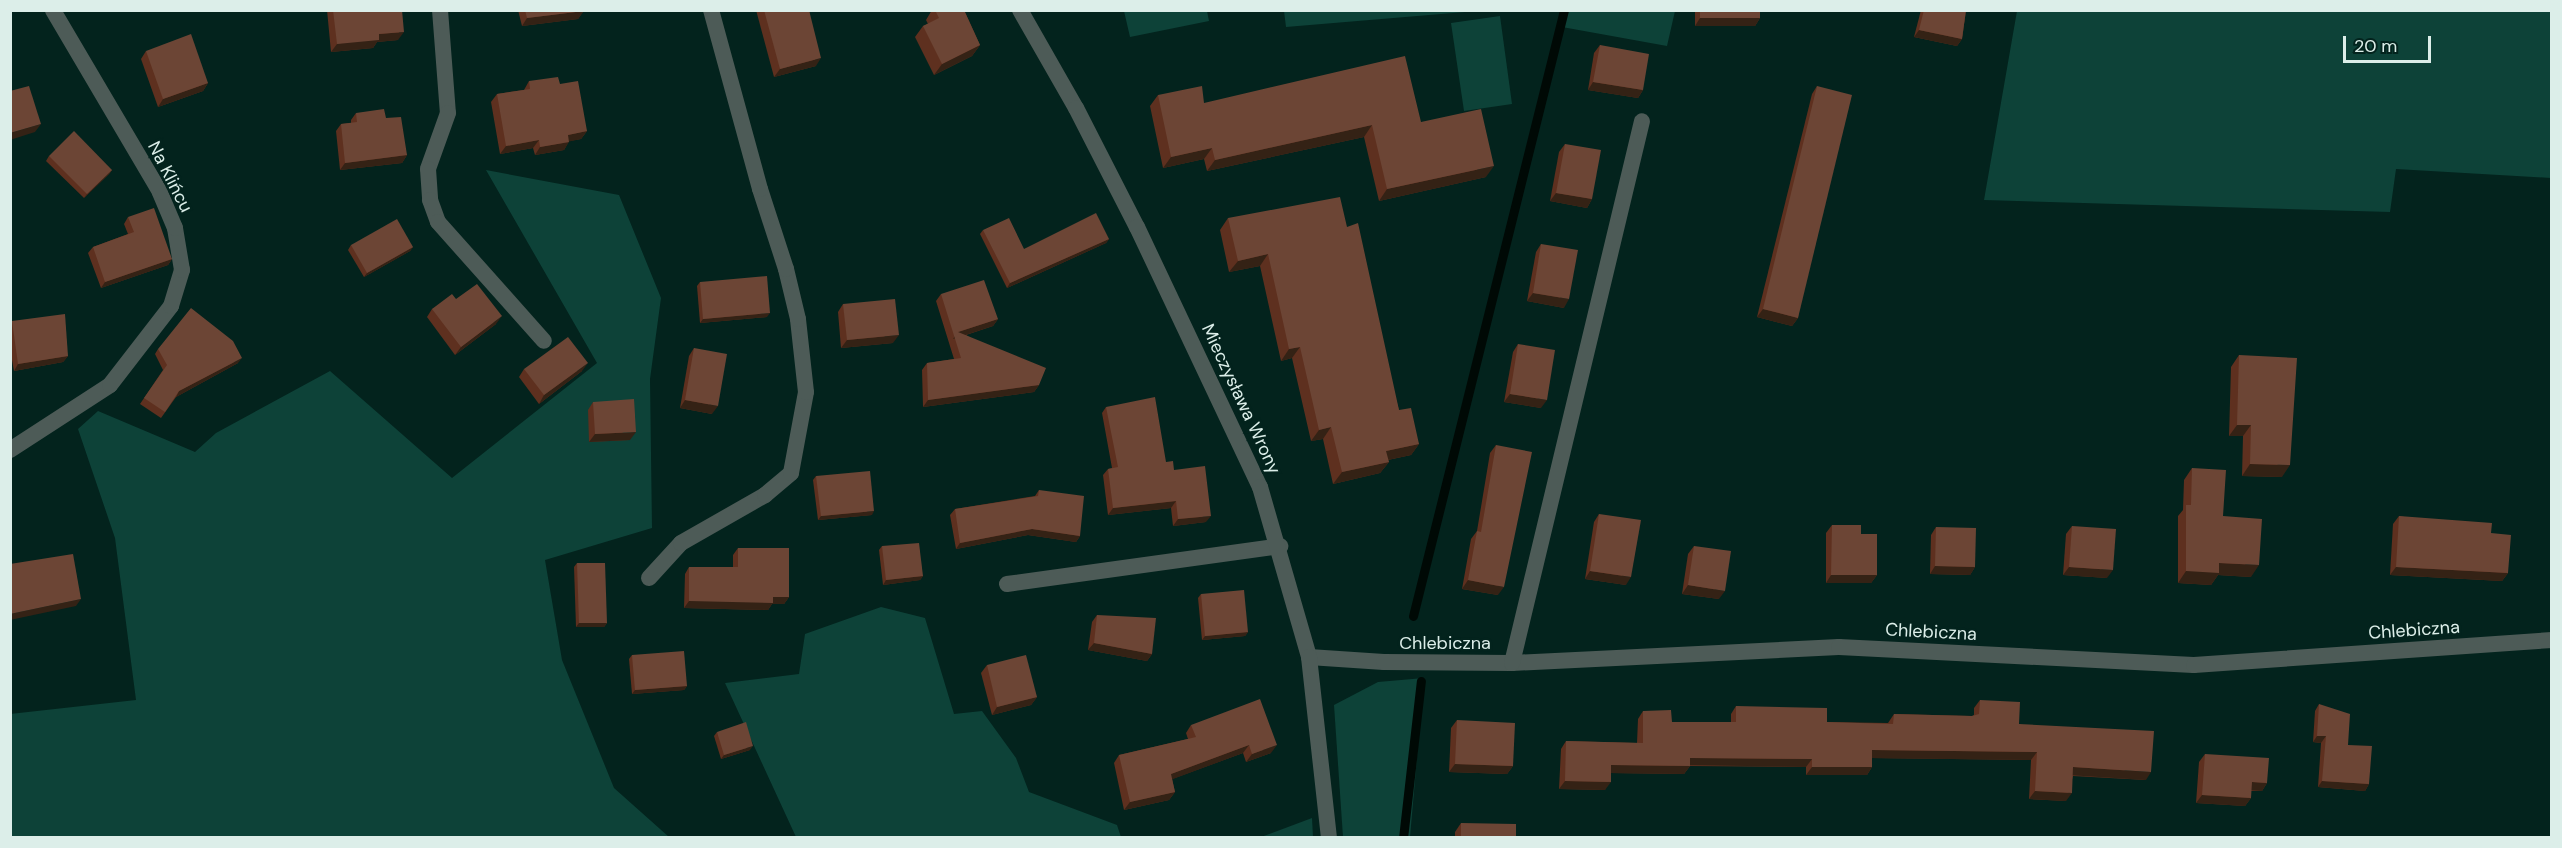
<!DOCTYPE html>
<html>
<head>
<meta charset="utf-8">
<style>
  body { margin:0 }
  #map { position:relative; width:2562px; height:848px; overflow:hidden; background:#03231d; font-family:"DM Sans",sans-serif }
  div>[style] { position:absolute }
  .green>* { inset:0; background:#0d4238 }
  .stream>* { height:9px; margin:-4.5px; padding:0 4.5px; transform-origin:4.5px; border-radius:4.5px; background:#000905 }
  .service>* { height:16px; margin:-8px; padding:0 8px; transform-origin:8px; border-radius:8px; background:#4d5b57 }
  .minor>* { height:16px; margin:-8px; padding:0 8px; transform-origin:8px; border-radius:8px; background:#4d5b57 }
  .tertiary>* { height:16px; margin:-8px; padding:0 8px; transform-origin:8px; border-radius:8px; background:#4d5b57 }
  .wall>* { inset:0; background:#5e301f }
  .shaded-wall>* { inset:0; background:#342215 }
  .building>* { inset:0; background:#6c4535 }
  span { translate:-50% -50%; white-space:nowrap; text-align:center; line-height:1.15; -webkit-text-stroke:5px #03231d; paint-order:stroke }
  .street-label { font-size:18px; color:#dceee9 }
  .frame { position:absolute; inset:0; border:12px solid #dceee9; pointer-events:none }
  .scale { position:absolute; left:2343px; top:36px; width:88px; height:27px; box-sizing:border-box; border:3px solid #dceee9; border-top:0; padding-left:8px; font-size:18px; line-height:21px; white-space:nowrap; color:#dceee9; -webkit-text-stroke:4px #03231d; paint-order:stroke }
</style>
</head>
<body>
<div id="map">
  <div class="green">
    <div style="clip-path:polygon(1124px 11px,1207px 11px,1209px 21px,1130px 37px)"></div>
    <div style="clip-path:polygon(1284px 11px,1284px 10px,1477px 11px,1286px 27px)"></div>
    <div style="clip-path:polygon(1566px 11px,1566px 10px,1675px 11px,1667px 46px,1562px 27px)"></div>
    <div style="clip-path:polygon(2017px 11px,2551px 11px,2551px 178px,2396px 169px,2390px 212px,1984px 200px)"></div>
    <div style="clip-path:polygon(1500px 16px,1512px 104px,1464px 111px,1451px 23px)"></div>
    <div style="clip-path:polygon(486px 170px,619px 195px,661px 298px,650px 379px,652px 528px,545px 560px,562px 660px,614px 788px,669px 837px,11px 837px,10px 714px,136px 700px,115px 538px,78px 429px,98px 411px,195px 452px,216px 433px,330px 371px,452px 478px,597px 363px)"></div>
    <div style="clip-path:polygon(881px 607px,925px 618px,954px 714px,982px 711px,1016px 758px,1029px 792px,1117px 825px,1121px 837px,796px 837px,725px 683px,799px 674px,805px 634px)"></div>
    <div style="clip-path:polygon(1424px 678px,1410px 837px,1343px 837px,1334px 705px,1378px 682px)"></div>
    <div style="clip-path:polygon(1312px 818px,1313px 837px,1261px 837px)"></div>
  </div>
  <div class="stream">
    <div style="left:1413px;top:616px;width:625px;rotate:-76.01deg"></div>
    <div style="left:1403px;top:838px;width:158px;rotate:-83.5deg"></div>
  </div>
  <div class="service">
    <div style="left:440px;top:10px;width:103px;rotate:85.6deg"></div>
    <div style="left:448px;top:113px;width:59px;rotate:109.7deg"></div>
    <div style="left:428px;top:169px;width:31px;rotate:86deg"></div>
    <div style="left:430px;top:200px;width:23px;rotate:70deg"></div>
    <div style="left:438px;top:222px;width:159px;rotate:48.3deg"></div>
    <div style="left:649px;top:578px;width:47px;rotate:-47.6deg"></div>
    <div style="left:681px;top:543px;width:97px;rotate:-29.7deg"></div>
    <div style="left:765px;top:495px;width:34px;rotate:-40deg"></div>
    <div style="left:791px;top:473px;width:82px;rotate:-79.5deg"></div>
    <div style="left:806px;top:392px;width:73px;rotate:-96.3deg"></div>
    <div style="left:798px;top:319px;width:51px;rotate:-103.5deg"></div>
    <div style="left:786px;top:269px;width:84px;rotate:-108deg"></div>
    <div style="left:760px;top:189px;width:186px;rotate:-105.3deg"></div>
    <div style="left:1007px;top:584px;width:276px;rotate:-7.9deg"></div>
  </div>
  <div class="minor">
    <div style="left:10px;top:450px;width:119px;rotate:-33deg"></div>
    <div style="left:110px;top:385px;width:100px;rotate:-52.3deg"></div>
    <div style="left:171px;top:306px;width:38px;rotate:-73deg"></div>
    <div style="left:182px;top:270px;width:43px;rotate:-99.5deg"></div>
    <div style="left:175px;top:228px;width:39px;rotate:-113deg"></div>
    <div style="left:160px;top:192px;width:211px;rotate:-120.5deg"></div>
    <div style="left:1309px;top:657px;width:75px;rotate:3.8deg"></div>
    <div style="left:1384px;top:662px;width:128px;rotate:0.4deg"></div>
    <div style="left:1512px;top:663px;width:327px;rotate:-2.8deg"></div>
    <div style="left:1839px;top:647px;width:355px;rotate:2.9deg"></div>
    <div style="left:2194px;top:665px;width:359px;rotate:-4deg"></div>
    <div style="left:1512px;top:663px;width:557px;rotate:-76.51deg"></div>
  </div>
  <div class="tertiary">
    <div style="left:1020px;top:10px;width:113px;rotate:60.3deg"></div>
    <div style="left:1076px;top:108px;width:134px;rotate:62.9deg"></div>
    <div style="left:1137px;top:227px;width:288px;rotate:64.7deg"></div>
    <div style="left:1260px;top:487px;width:177px;rotate:73.9deg"></div>
    <div style="left:1309px;top:657px;width:182px;rotate:83.7deg"></div>
  </div>
  <div class="wall">
    <div style="clip-path:polygon(327px 10px,402px 10px,398px 40px,377px 42px,373px 48px,331px 52px)"></div>
    <div style="clip-path:polygon(518px 10px,584px 10px,578px 19px,522px 26px)"></div>
    <div style="clip-path:polygon(756px 10px,809px 10px,816px 66px,774px 77px)"></div>
    <div style="clip-path:polygon(932px 10px,964px 10px,980px 45px,972px 56px,934px 75px,915px 37px,923px 26px,928px 24px,926px 20px)"></div>
    <div style="clip-path:polygon(1695px 10px,1760px 10px,1760px 18px,1755px 26px,1695px 26px)"></div>
    <div style="clip-path:polygon(1921px 10px,1966px 10px,1962px 39px,1957px 46px,1914px 37px)"></div>
    <div style="clip-path:polygon(1600px 45px,1643px 90px,1638px 98px,1588px 90px,1594px 53px)"></div>
    <div style="clip-path:polygon(146px 51px,208px 83px,203px 91px,158px 107px,141px 59px)"></div>
    <div style="clip-path:polygon(529px 81px,560px 84px,587px 131px,581px 139px,569px 141px,564px 150px,535px 155px,533px 148px,500px 154px,491px 102px,497px 94px,524px 90px)"></div>
    <div style="clip-path:polygon(1817px 86px,1798px 318px,1792px 326px,1757px 317px,1812px 94px)"></div>
    <div style="clip-path:polygon(1158px 95px,1204px 103px,1421px 122px,1486px 177px,1379px 201px,1364px 137px,1207px 171px,1204px 159px,1163px 168px,1150px 106px)"></div>
    <div style="clip-path:polygon(356px 113px,386px 118px,407px 155px,402px 163px,340px 170px,336px 131px,341px 124px,351px 123px,351px 120px)"></div>
    <div style="clip-path:polygon(1565px 144px,1592px 199px,1587px 208px,1550px 201px,1559px 152px)"></div>
    <div style="clip-path:polygon(49px 156px,112px 170px,109px 174px,84px 198px,46px 161px)"></div>
    <div style="clip-path:polygon(128px 217px,172px 259px,168px 265px,101px 288px,88px 253px,93px 247px,128px 234px,124px 224px)"></div>
    <div style="clip-path:polygon(1228px 218px,1347px 227px,1399px 410px,1419px 444px,1411px 455px,1388px 460px,1389px 462px,1380px 473px,1333px 484px,1323px 439px,1311px 441px,1292px 358px,1281px 361px,1260px 266px,1229px 272px,1220px 230px)"></div>
    <div style="clip-path:polygon(983px 230px,1024px 249px,1109px 239px,1106px 243px,1007px 288px,980px 234px)"></div>
    <div style="clip-path:polygon(1541px 244px,1564px 308px,1527px 301px,1536px 252px)"></div>
    <div style="clip-path:polygon(351px 245px,413px 247px,410px 251px,364px 277px,348px 250px)"></div>
    <div style="clip-path:polygon(700px 282px,767px 317px,700px 323px,697px 286px)"></div>
    <div style="clip-path:polygon(941px 294px,998px 319px,993px 326px,966px 335px,1039px 385px,1034px 392px,923px 407px,922px 370px,927px 363px,954px 359px,936px 301px)"></div>
    <div style="clip-path:polygon(456px 299px,496px 324px,455px 355px,427px 317px,432px 309px)"></div>
    <div style="clip-path:polygon(843px 304px,893px 343px,841px 348px,838px 312px)"></div>
    <div style="clip-path:polygon(12px 321px,68px 356px,63px 362px,14px 371px,10px 349px,10px 323px)"></div>
    <div style="clip-path:polygon(1518px 344px,1541px 408px,1504px 402px,1513px 352px)"></div>
    <div style="clip-path:polygon(694px 348px,712px 414px,680px 408px,689px 356px)"></div>
    <div style="clip-path:polygon(158px 349px,238px 363px,176px 397px,161px 418px,140px 404px,163px 370px,155px 354px)"></div>
    <div style="clip-path:polygon(2239px 355px,2282px 477px,2242px 476px,2243px 436px,2229px 436px,2231px 367px)"></div>
    <div style="clip-path:polygon(524px 369px,582px 371px,539px 404px,519px 377px)"></div>
    <div style="clip-path:polygon(593px 402px,630px 440px,589px 442px,588px 410px)"></div>
    <div style="clip-path:polygon(1106px 407px,1174px 470px,1206px 522px,1173px 526px,1171px 508px,1108px 515px,1103px 475px,1108px 469px,1112px 468px,1102px 413px)"></div>
    <div style="clip-path:polygon(1496px 445px,1498px 595px,1462px 589px,1471px 539px,1477px 531px,1490px 453px)"></div>
    <div style="clip-path:polygon(2192px 468px,2223px 516px,2251px 577px,2218px 575px,2211px 585px,2178px 583px,2178px 516px,2183px 510px,2184px 480px)"></div>
    <div style="clip-path:polygon(816px 476px,872px 515px,818px 520px,813px 480px)"></div>
    <div style="clip-path:polygon(1039px 490px,1080px 536px,1076px 542px,1028px 535px,956px 549px,950px 515px,955px 509px,1035px 496px)"></div>
    <div style="clip-path:polygon(1599px 514px,1626px 585px,1585px 579px,1594px 522px)"></div>
    <div style="clip-path:polygon(2399px 516px,2491px 533px,2508px 573px,2502px 581px,2390px 575px,2393px 524px)"></div>
    <div style="clip-path:polygon(1832px 525px,1861px 534px,1877px 575px,1871px 583px,1826px 583px,1826px 533px)"></div>
    <div style="clip-path:polygon(2072px 526px,2107px 578px,2063px 575px,2066px 534px)"></div>
    <div style="clip-path:polygon(1936px 527px,1975px 567px,1970px 575px,1930px 574px,1931px 535px)"></div>
    <div style="clip-path:polygon(882px 546px,923px 576px,920px 580px,883px 585px,879px 550px)"></div>
    <div style="clip-path:polygon(1694px 546px,1719px 599px,1682px 594px,1688px 554px)"></div>
    <div style="clip-path:polygon(738px 548px,789px 597px,784px 604px,772px 604px,768px 610px,684px 608px,685px 574px,689px 567px,733px 567px,733px 555px)"></div>
    <div style="clip-path:polygon(577px 563px,607px 623px,604px 627px,576px 627px,574px 567px)"></div>
    <div style="clip-path:polygon(1201px 594px,1248px 632px,1245px 636px,1202px 640px,1198px 598px)"></div>
    <div style="clip-path:polygon(1097px 615px,1152px 654px,1147px 661px,1088px 650px,1092px 622px)"></div>
    <div style="clip-path:polygon(632px 655px,687px 686px,684px 690px,632px 694px,629px 659px)"></div>
    <div style="clip-path:polygon(987px 665px,1037px 697px,1031px 705px,992px 715px,981px 673px)"></div>
    <div style="clip-path:polygon(1980px 700px,2019px 724px,2146px 780px,2073px 776px,2066px 801px,2029px 799px,2031px 760px,1872px 758px,1872px 767px,1867px 775px,1806px 775px,1806px 767px,1690px 766px,1684px 774px,1611px 773px,1605px 790px,1559px 789px,1561px 749px,1566px 741px,1637px 743px,1638px 719px,1643px 711px,1672px 722px,1731px 722px,1731px 714px,1736px 706px,1827px 722px,1888px 723px,1894px 714px,1972px 716px,1974px 715px,1974px 708px)"></div>
    <div style="clip-path:polygon(2319px 704px,2348px 745px,2369px 784px,2365px 791px,2318px 787px,2321px 743px,2313px 742px,2315px 711px)"></div>
    <div style="clip-path:polygon(1457px 720px,1513px 766px,1507px 774px,1449px 772px,1451px 728px)"></div>
    <div style="clip-path:polygon(1191px 725px,1271px 753px,1246px 762px,1243px 753px,1172px 779px,1175px 792px,1169px 800px,1124px 810px,1114px 763px,1119px 755px,1188px 739px,1186px 733px)"></div>
    <div style="clip-path:polygon(717px 732px,750px 750px,721px 759px,714px 736px)"></div>
    <div style="clip-path:polygon(2205px 754px,2267px 783px,2262px 791px,2251px 791px,2251px 798px,2245px 806px,2196px 803px,2199px 762px)"></div>
    <div style="clip-path:polygon(1461px 823px,1516px 837px,1455px 837px,1455px 832px)"></div>
  </div>
  <div class="shaded-wall">
    <div style="clip-path:polygon(584px 11px,578px 19px,522px 26px,527px 18px)"></div>
    <div style="clip-path:polygon(1700px 18px,1760px 18px,1755px 26px,1695px 26px)"></div>
    <div style="clip-path:polygon(1919px 30px,1962px 39px,1957px 46px,1914px 37px)"></div>
    <div style="clip-path:polygon(404px 32px,398px 40px,377px 42px,373px 48px,331px 52px,337px 44px,379px 34px)"></div>
    <div style="clip-path:polygon(980px 45px,972px 56px,934px 75px,942px 64px)"></div>
    <div style="clip-path:polygon(821px 58px,816px 66px,774px 77px,780px 69px)"></div>
    <div style="clip-path:polygon(1593px 82px,1643px 90px,1638px 98px,1588px 90px)"></div>
    <div style="clip-path:polygon(208px 83px,203px 91px,158px 107px,163px 99px)"></div>
    <div style="clip-path:polygon(41px 124px,35px 132px,10px 140px,10px 133px)"></div>
    <div style="clip-path:polygon(1372px 125px,1364px 137px,1207px 171px,1215px 160px)"></div>
    <div style="clip-path:polygon(587px 131px,581px 139px,562px 143px,568px 135px)"></div>
    <div style="clip-path:polygon(539px 140px,533px 148px,500px 154px,506px 146px)"></div>
    <div style="clip-path:polygon(569px 142px,564px 150px,535px 155px,540px 147px)"></div>
    <div style="clip-path:polygon(1212px 148px,1204px 159px,1163px 168px,1171px 157px)"></div>
    <div style="clip-path:polygon(407px 155px,402px 163px,340px 170px,345px 163px)"></div>
    <div style="clip-path:polygon(1494px 166px,1486px 177px,1379px 201px,1387px 189px)"></div>
    <div style="clip-path:polygon(112px 170px,109px 174px,84px 198px,87px 194px)"></div>
    <div style="clip-path:polygon(1556px 193px,1592px 199px,1587px 208px,1550px 201px)"></div>
    <div style="clip-path:polygon(1109px 239px,1106px 243px,1007px 288px,1010px 283px)"></div>
    <div style="clip-path:polygon(413px 247px,410px 251px,364px 277px,367px 273px)"></div>
    <div style="clip-path:polygon(1268px 254px,1260px 266px,1229px 272px,1238px 261px)"></div>
    <div style="clip-path:polygon(172px 259px,168px 265px,101px 288px,105px 282px)"></div>
    <div style="clip-path:polygon(1533px 293px,1569px 299px,1564px 308px,1527px 301px)"></div>
    <div style="clip-path:polygon(1763px 309px,1798px 318px,1792px 326px,1757px 317px)"></div>
    <div style="clip-path:polygon(770px 313px,767px 317px,700px 323px,703px 319px)"></div>
    <div style="clip-path:polygon(502px 316px,496px 324px,455px 355px,461px 347px)"></div>
    <div style="clip-path:polygon(998px 319px,993px 326px,953px 339px,958px 332px)"></div>
    <div style="clip-path:polygon(899px 335px,893px 343px,841px 348px,847px 340px)"></div>
    <div style="clip-path:polygon(1300px 347px,1292px 358px,1281px 361px,1289px 349px)"></div>
    <div style="clip-path:polygon(68px 356px,63px 362px,14px 371px,18px 364px)"></div>
    <div style="clip-path:polygon(242px 358px,238px 363px,176px 397px,179px 391px)"></div>
    <div style="clip-path:polygon(588px 363px,582px 371px,539px 404px,544px 395px)"></div>
    <div style="clip-path:polygon(1039px 385px,1034px 392px,923px 407px,928px 400px)"></div>
    <div style="clip-path:polygon(1510px 394px,1547px 400px,1541px 408px,1504px 402px)"></div>
    <div style="clip-path:polygon(685px 400px,718px 406px,712px 414px,680px 408px)"></div>
    <div style="clip-path:polygon(2237px 425px,2251px 425px,2243px 436px,2229px 436px)"></div>
    <div style="clip-path:polygon(1331px 427px,1323px 439px,1311px 441px,1319px 430px)"></div>
    <div style="clip-path:polygon(636px 432px,630px 440px,589px 442px,595px 434px)"></div>
    <div style="clip-path:polygon(1419px 444px,1411px 455px,1378px 462px,1386px 451px)"></div>
    <div style="clip-path:polygon(1389px 462px,1380px 473px,1333px 484px,1342px 472px)"></div>
    <div style="clip-path:polygon(2250px 464px,2290px 465px,2282px 477px,2242px 476px)"></div>
    <div style="clip-path:polygon(1176px 501px,1171px 508px,1108px 515px,1113px 508px)"></div>
    <div style="clip-path:polygon(874px 511px,872px 515px,818px 520px,821px 516px)"></div>
    <div style="clip-path:polygon(1211px 516px,1206px 522px,1173px 526px,1178px 519px)"></div>
    <div style="clip-path:polygon(1032px 529px,1080px 536px,1076px 542px,1028px 535px,956px 549px,960px 543px)"></div>
    <div style="clip-path:polygon(2219px 563px,2259px 565px,2251px 577px,2218px 575px,2211px 585px,2178px 583px,2186px 571px)"></div>
    <div style="clip-path:polygon(1935px 566px,1975px 567px,1970px 575px,1930px 574px)"></div>
    <div style="clip-path:polygon(2069px 567px,2113px 570px,2107px 578px,2063px 575px)"></div>
    <div style="clip-path:polygon(2396px 567px,2508px 573px,2502px 581px,2390px 575px)"></div>
    <div style="clip-path:polygon(1590px 571px,1631px 577px,1626px 585px,1585px 579px)"></div>
    <div style="clip-path:polygon(1831px 575px,1877px 575px,1871px 583px,1826px 583px)"></div>
    <div style="clip-path:polygon(923px 576px,920px 580px,883px 585px,886px 580px)"></div>
    <div style="clip-path:polygon(1468px 580px,1504px 587px,1498px 595px,1462px 589px)"></div>
    <div style="clip-path:polygon(1688px 585px,1725px 591px,1719px 599px,1682px 594px)"></div>
    <div style="clip-path:polygon(773px 597px,789px 597px,784px 604px,772px 604px,768px 610px,684px 608px,689px 601px)"></div>
    <div style="clip-path:polygon(81px 599px,76px 606px,10px 620px,10px 614px)"></div>
    <div style="clip-path:polygon(579px 623px,607px 623px,604px 627px,576px 627px)"></div>
    <div style="clip-path:polygon(1248px 632px,1245px 636px,1202px 640px,1205px 636px)"></div>
    <div style="clip-path:polygon(1094px 643px,1152px 654px,1147px 661px,1088px 650px)"></div>
    <div style="clip-path:polygon(687px 686px,684px 690px,632px 694px,635px 690px)"></div>
    <div style="clip-path:polygon(1037px 697px,1031px 705px,992px 715px,997px 707px)"></div>
    <div style="clip-path:polygon(2317px 736px,2326px 736px,2321px 743px,2313px 742px)"></div>
    <div style="clip-path:polygon(1249px 745px,1243px 753px,1165px 782px,1171px 774px)"></div>
    <div style="clip-path:polygon(1277px 745px,1271px 753px,1246px 762px,1252px 754px)"></div>
    <div style="clip-path:polygon(753px 746px,750px 750px,721px 759px,724px 755px)"></div>
    <div style="clip-path:polygon(1872px 750px,2037px 752px,2031px 760px,1866px 758px)"></div>
    <div style="clip-path:polygon(1690px 758px,1812px 759px,1806px 767px,1684px 765px)"></div>
    <div style="clip-path:polygon(1455px 764px,1513px 766px,1507px 774px,1449px 772px)"></div>
    <div style="clip-path:polygon(1611px 765px,1690px 766px,1684px 774px,1606px 773px)"></div>
    <div style="clip-path:polygon(1812px 767px,1872px 767px,1867px 775px,1806px 775px)"></div>
    <div style="clip-path:polygon(2073px 767px,2151px 772px,2146px 780px,2068px 775px)"></div>
    <div style="clip-path:polygon(1565px 781px,1611px 782px,1605px 790px,1559px 789px)"></div>
    <div style="clip-path:polygon(2322px 781px,2369px 784px,2365px 791px,2318px 787px)"></div>
    <div style="clip-path:polygon(2252px 782px,2267px 783px,2262px 791px,2246px 790px)"></div>
    <div style="clip-path:polygon(2035px 791px,2072px 793px,2066px 801px,2029px 799px)"></div>
    <div style="clip-path:polygon(1175px 792px,1169px 800px,1124px 810px,1130px 802px)"></div>
    <div style="clip-path:polygon(2202px 795px,2251px 798px,2245px 806px,2196px 803px)"></div>
  </div>
  <div class="building">
    <div style="clip-path:polygon(333px 10px,402px 10px,404px 32px,379px 34px,379px 40px,337px 44px)"></div>
    <div style="clip-path:polygon(525px 10px,584px 10px,584px 11px,527px 18px)"></div>
    <div style="clip-path:polygon(764px 10px,809px 10px,821px 58px,780px 69px)"></div>
    <div style="clip-path:polygon(935px 10px,964px 10px,980px 45px,942px 64px,923px 26px,939px 18px)"></div>
    <div style="clip-path:polygon(1700px 10px,1760px 10px,1760px 18px,1700px 18px)"></div>
    <div style="clip-path:polygon(1924px 10px,1966px 10px,1962px 39px,1919px 30px)"></div>
    <div style="clip-path:polygon(191px 34px,208px 83px,163px 99px,146px 51px)"></div>
    <div style="clip-path:polygon(1600px 45px,1649px 54px,1643px 90px,1593px 82px)"></div>
    <div style="clip-path:polygon(1405px 56px,1421px 122px,1481px 109px,1494px 166px,1387px 189px,1372px 125px,1215px 160px,1212px 148px,1171px 157px,1158px 95px,1202px 86px,1204px 103px)"></div>
    <div style="clip-path:polygon(558px 77px,560px 84px,578px 81px,587px 131px,568px 135px,569px 142px,540px 147px,539px 140px,506px 146px,497px 94px,530px 89px,529px 81px)"></div>
    <div style="clip-path:polygon(29px 86px,41px 124px,10px 133px,10px 91px)"></div>
    <div style="clip-path:polygon(1817px 86px,1852px 95px,1798px 318px,1763px 309px)"></div>
    <div style="clip-path:polygon(384px 109px,386px 118px,401px 117px,407px 155px,345px 163px,341px 124px,357px 122px,356px 113px)"></div>
    <div style="clip-path:polygon(74px 131px,112px 170px,87px 194px,49px 156px)"></div>
    <div style="clip-path:polygon(1565px 144px,1601px 150px,1592px 199px,1556px 193px)"></div>
    <div style="clip-path:polygon(1340px 197px,1347px 227px,1358px 223px,1399px 410px,1411px 408px,1419px 444px,1386px 451px,1389px 462px,1342px 472px,1331px 427px,1319px 430px,1300px 347px,1289px 349px,1268px 254px,1238px 261px,1228px 218px)"></div>
    <div style="clip-path:polygon(154px 208px,172px 259px,105px 282px,93px 247px,134px 232px,128px 217px)"></div>
    <div style="clip-path:polygon(1096px 213px,1109px 239px,1010px 283px,983px 230px,1009px 218px,1024px 249px)"></div>
    <div style="clip-path:polygon(397px 219px,413px 247px,367px 273px,351px 245px)"></div>
    <div style="clip-path:polygon(1541px 244px,1578px 250px,1569px 299px,1533px 293px)"></div>
    <div style="clip-path:polygon(767px 276px,770px 313px,703px 319px,700px 282px)"></div>
    <div style="clip-path:polygon(984px 280px,998px 319px,958px 332px,1046px 368px,1039px 385px,928px 400px,927px 363px,961px 358px,941px 294px)"></div>
    <div style="clip-path:polygon(477px 284px,502px 316px,461px 347px,432px 309px,452px 294px,456px 299px)"></div>
    <div style="clip-path:polygon(895px 299px,899px 335px,847px 340px,843px 304px)"></div>
    <div style="clip-path:polygon(191px 308px,233px 341px,242px 358px,179px 391px,165px 412px,144px 398px,167px 365px,158px 349px)"></div>
    <div style="clip-path:polygon(65px 314px,68px 356px,18px 364px,12px 321px)"></div>
    <div style="clip-path:polygon(568px 337px,588px 363px,544px 395px,524px 369px)"></div>
    <div style="clip-path:polygon(1518px 344px,1555px 350px,1547px 400px,1510px 394px)"></div>
    <div style="clip-path:polygon(694px 348px,727px 354px,718px 406px,685px 400px)"></div>
    <div style="clip-path:polygon(2239px 355px,2297px 358px,2290px 465px,2250px 464px,2251px 425px,2237px 425px)"></div>
    <div style="clip-path:polygon(1155px 397px,1166px 462px,1173px 461px,1174px 470px,1205px 466px,1211px 516px,1178px 519px,1176px 501px,1113px 508px,1108px 469px,1118px 467px,1106px 407px)"></div>
    <div style="clip-path:polygon(634px 399px,636px 432px,595px 434px,593px 402px)"></div>
    <div style="clip-path:polygon(1496px 445px,1532px 452px,1504px 587px,1468px 580px,1477px 531px,1481px 532px)"></div>
    <div style="clip-path:polygon(2192px 468px,2226px 470px,2223px 516px,2262px 519px,2259px 565px,2219px 563px,2219px 573px,2186px 571px,2186px 505px,2191px 505px)"></div>
    <div style="clip-path:polygon(870px 471px,874px 511px,821px 516px,816px 476px)"></div>
    <div style="clip-path:polygon(1039px 490px,1084px 496px,1080px 536px,1032px 529px,960px 543px,955px 509px,1038px 496px)"></div>
    <div style="clip-path:polygon(1599px 514px,1641px 520px,1631px 577px,1590px 571px)"></div>
    <div style="clip-path:polygon(2399px 516px,2492px 523px,2491px 533px,2511px 535px,2508px 573px,2396px 567px)"></div>
    <div style="clip-path:polygon(1832px 525px,1861px 525px,1861px 534px,1877px 534px,1877px 575px,1831px 575px)"></div>
    <div style="clip-path:polygon(2072px 526px,2116px 529px,2113px 570px,2069px 567px)"></div>
    <div style="clip-path:polygon(1936px 527px,1976px 528px,1975px 567px,1935px 566px)"></div>
    <div style="clip-path:polygon(919px 543px,923px 576px,886px 580px,882px 546px)"></div>
    <div style="clip-path:polygon(1694px 546px,1731px 551px,1725px 591px,1688px 585px)"></div>
    <div style="clip-path:polygon(738px 548px,789px 548px,789px 597px,773px 597px,773px 603px,689px 601px,689px 567px,738px 567px)"></div>
    <div style="clip-path:polygon(73px 554px,81px 599px,10px 614px,10px 564px)"></div>
    <div style="clip-path:polygon(577px 563px,605px 563px,607px 623px,579px 623px)"></div>
    <div style="clip-path:polygon(1244px 590px,1248px 632px,1205px 636px,1201px 594px)"></div>
    <div style="clip-path:polygon(1097px 615px,1156px 618px,1152px 654px,1094px 643px)"></div>
    <div style="clip-path:polygon(684px 651px,687px 686px,635px 690px,632px 655px)"></div>
    <div style="clip-path:polygon(1026px 655px,1037px 697px,997px 707px,987px 665px)"></div>
    <div style="clip-path:polygon(1260px 699px,1277px 745px,1252px 754px,1249px 745px,1171px 774px,1175px 792px,1130px 802px,1119px 755px,1196px 737px,1191px 725px)"></div>
    <div style="clip-path:polygon(1980px 700px,2020px 702px,2019px 724px,2154px 731px,2151px 772px,2073px 767px,2072px 793px,2035px 791px,2037px 752px,1872px 750px,1872px 767px,1812px 767px,1812px 759px,1690px 758px,1690px 766px,1611px 765px,1611px 782px,1565px 781px,1566px 741px,1643px 743px,1643px 711px,1671px 710px,1672px 722px,1736px 722px,1736px 706px,1827px 708px,1827px 722px,1893px 724px,1894px 714px,1972px 716px,1979px 714px)"></div>
    <div style="clip-path:polygon(2319px 704px,2350px 714px,2348px 745px,2372px 746px,2369px 784px,2322px 781px,2326px 736px,2317px 736px)"></div>
    <div style="clip-path:polygon(1457px 720px,1515px 723px,1513px 766px,1455px 764px)"></div>
    <div style="clip-path:polygon(746px 722px,753px 746px,724px 755px,717px 732px)"></div>
    <div style="clip-path:polygon(2205px 754px,2269px 758px,2267px 783px,2252px 782px,2251px 798px,2202px 795px)"></div>
    <div style="clip-path:polygon(1461px 823px,1516px 824px,1516px 837px,1461px 837px)"></div>
  </div>
  <div class="street-label">
    <span style="left:170px;top:177px;rotate:63deg">Na Klińcu</span>
    <span style="left:1241px;top:399px;rotate:65deg">Mieczysława Wrony</span>
    <span style="left:2414px;top:630px;rotate:-4deg">Chlebiczna</span>
    <span style="left:1931px;top:632px;rotate:3deg">Chlebiczna</span>
    <span style="left:1445px;top:643px">Chlebiczna</span>
  </div>
  <div class="frame"></div>
  <div class="scale">20 m</div>
</div>
</body>
</html>
